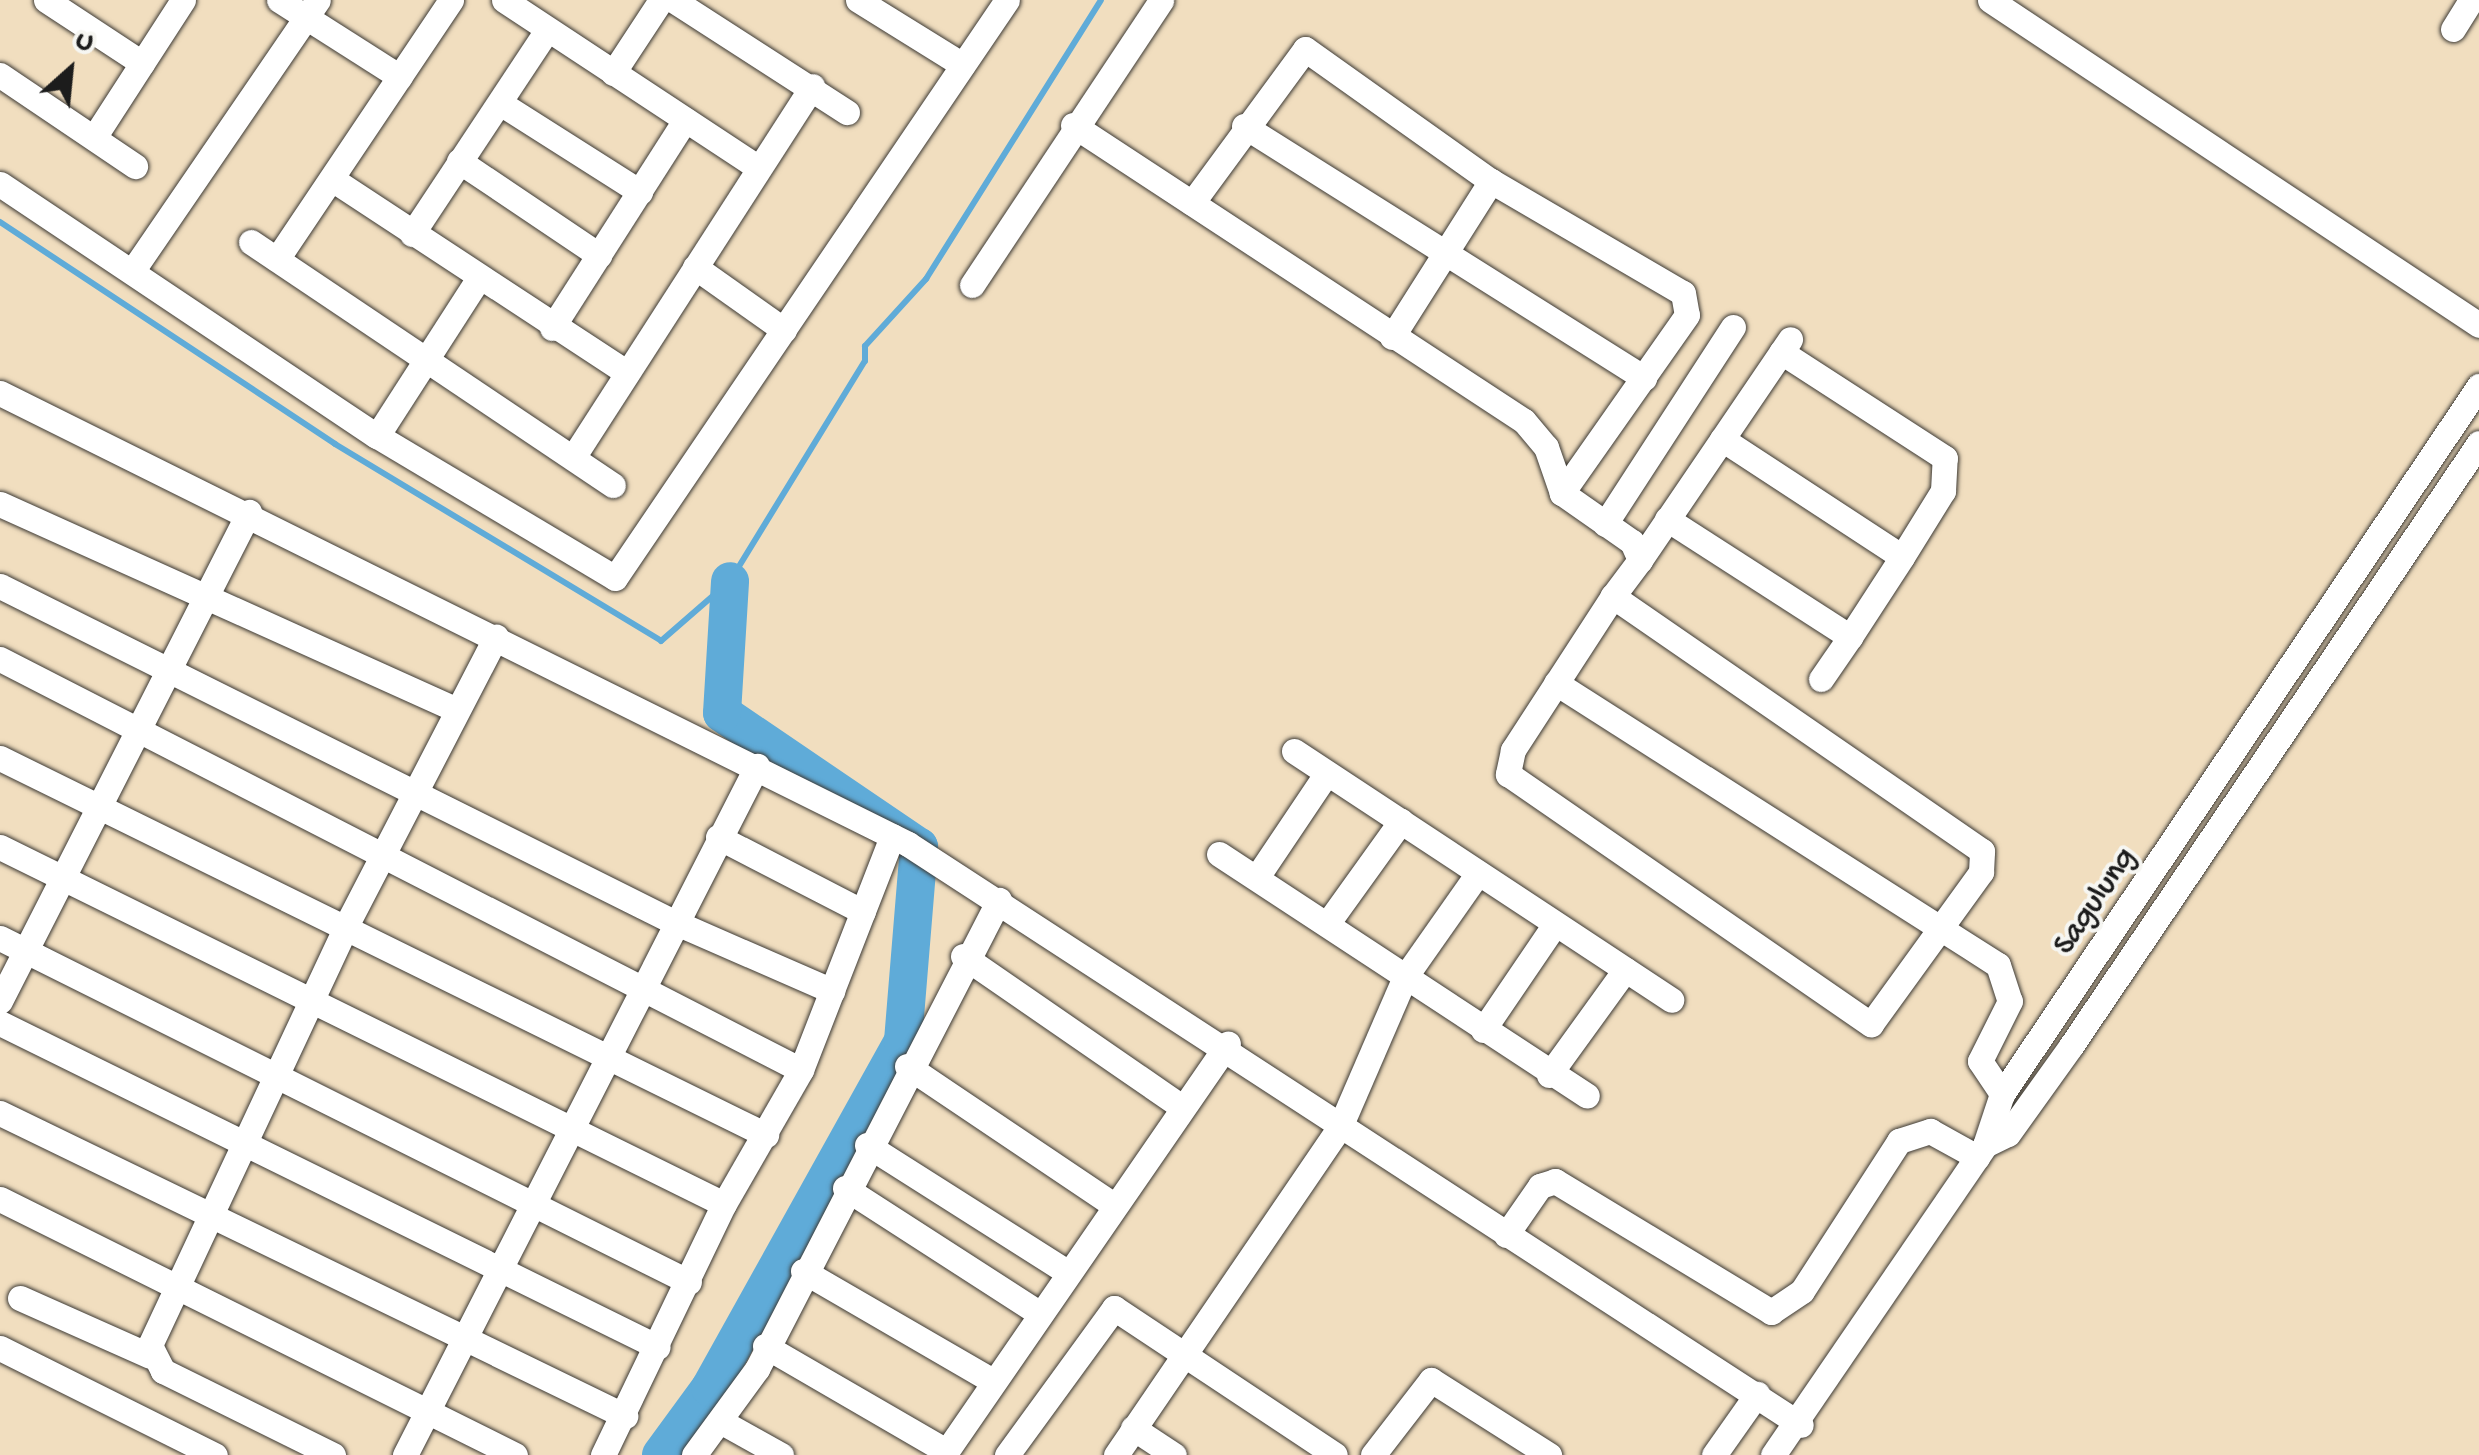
<!DOCTYPE html>
<html>
<head>
<meta charset="utf-8">
<style>
  body { margin:0 }
  #map { position:relative; width:2479px; height:1455px; overflow:hidden; background:#f1debf; font-family:"Gochi Hand",sans-serif }
  div>[style] { position:absolute }
  .stream>* { height:6px; margin:-3px; padding:0 3px; transform-origin:3px; border-radius:3px; background:#5fabd8 }
  .river>* { height:38px; margin:-19px; padding:0 19px; transform-origin:19px; border-radius:19px; background:#5fabd8 }
  .roads { filter:drop-shadow(0 0 2px #3c3934) drop-shadow(0 0 2px #3c3934) }
  .minor>* { height:25px; margin:-12.5px; padding:0 12.5px; transform-origin:12.5px; border-radius:12.5px; background:#fff }
  span { translate:-50% -50%; white-space:nowrap; text-align:center; line-height:1.15; -webkit-text-stroke:8px #f6f6f2; paint-order:stroke }
  .street-label { font-size:32px; color:#1c1c1c }
  .north { position:absolute; left:20px; top:20px; width:100px; height:100px; -webkit-text-stroke:8px #f6f6f2; paint-order:stroke; rotate:27deg; font-size:28px; font-weight:700; line-height:40px; text-align:center; color:#1c1c1c }
  .north::after { content:''; display:block; margin:auto; width:35px; height:45px; background:#1c1c1c; clip-path:polygon(50% 0,100% 100%,50% 72%,0 100%) }
</style>
</head>
<body>
<div id="map">
  <div class="stream">
    <div style="left:0;top:222px;width:402px;rotate:33.5deg"></div>
    <div style="left:335px;top:444px;width:381px;rotate:31.1deg"></div>
    <div style="left:661px;top:641px;width:91px;rotate:-41deg"></div>
    <div style="left:730px;top:581px;width:258px;rotate:-58.5deg"></div>
    <div style="left:865px;top:361px;width:15px;rotate:-90deg"></div>
    <div style="left:865px;top:346px;width:91px;rotate:-47.7deg"></div>
    <div style="left:926px;top:279px;width:329px;rotate:-57.9deg"></div>
  </div>
  <div class="river">
    <div style="left:661px;top:1455px;width:83px;rotate:-53.8deg"></div>
    <div style="left:710px;top:1388px;width:397px;rotate:-60.9deg"></div>
    <div style="left:903px;top:1041px;width:195px;rotate:-85.3deg"></div>
    <div style="left:919px;top:847px;width:238px;rotate:-145.8deg"></div>
    <div style="left:722px;top:713px;width:132px;rotate:-86.5deg"></div>
  </div>
  <div class="roads">
    <div class="minor">
      <div style="left:46px;top:0;width:115px;rotate:33.3deg"></div>
      <div style="left:279px;top:0;width:143px;rotate:32.5deg"></div>
      <div style="left:504px;top:0;width:305px;rotate:33.4deg"></div>
      <div style="left:673px;top:0;width:207px;rotate:32.8deg"></div>
      <div style="left:858px;top:0;width:123px;rotate:31.8deg"></div>
      <div style="left:1990px;top:0;width:587px;rotate:33.61deg"></div>
      <div style="left:2453px;top:29px;width:34px;rotate:-58deg"></div>
      <div style="left:613px;top:73px;width:87px;rotate:-56.7deg"></div>
      <div style="left:0;top:75px;width:163px;rotate:34deg"></div>
      <div style="left:500px;top:103px;width:166px;rotate:32.4deg"></div>
      <div style="left:1073px;top:125px;width:539px;rotate:33.28deg"></div>
      <div style="left:1524px;top:421px;width:34px;rotate:50deg"></div>
      <div style="left:1546px;top:447px;width:49px;rotate:70.8deg"></div>
      <div style="left:1562px;top:493px;width:85px;rotate:35deg"></div>
      <div style="left:1632px;top:542px;width:20px;rotate:66deg"></div>
      <div style="left:1640px;top:560px;width:45px;rotate:126.9deg"></div>
      <div style="left:1613px;top:596px;width:184px;rotate:123deg"></div>
      <div style="left:1513px;top:750px;width:25px;rotate:102deg"></div>
      <div style="left:1508px;top:774px;width:441px;rotate:34.6deg"></div>
      <div style="left:1871px;top:1024px;width:188px;rotate:-54.1deg"></div>
      <div style="left:1981px;top:872px;width:21px;rotate:-87deg"></div>
      <div style="left:1982px;top:851px;width:449px;rotate:-145.4deg"></div>
      <div style="left:1244px;top:126px;width:473px;rotate:32.2deg"></div>
      <div style="left:95px;top:136px;width:162px;rotate:-57.1deg"></div>
      <div style="left:459px;top:161px;width:169px;rotate:33.9deg"></div>
      <div style="left:332px;top:179px;width:353px;rotate:33.3deg"></div>
      <div style="left:0;top:184px;width:453px;rotate:33.8deg"></div>
      <div style="left:377px;top:436px;width:277px;rotate:30.8deg"></div>
      <div style="left:615px;top:578px;width:698px;rotate:-55.85deg"></div>
      <div style="left:1192px;top:203px;width:191px;rotate:-53.7deg"></div>
      <div style="left:1305px;top:49px;width:228px;rotate:35.4deg"></div>
      <div style="left:1491px;top:181px;width:222px;rotate:30.3deg"></div>
      <div style="left:1683px;top:293px;width:22px;rotate:80deg"></div>
      <div style="left:1687px;top:315px;width:218px;rotate:125.1deg"></div>
      <div style="left:412px;top:234px;width:245px;rotate:-56.5deg"></div>
      <div style="left:251px;top:242px;width:436px;rotate:33.9deg"></div>
      <div style="left:277px;top:259px;width:312px;rotate:-56.1deg"></div>
      <div style="left:695px;top:267px;width:109px;rotate:35.3deg"></div>
      <div style="left:133px;top:270px;width:327px;rotate:-55.6deg"></div>
      <div style="left:972px;top:285px;width:342px;rotate:-56.4deg"></div>
      <div style="left:552px;top:328px;width:247px;rotate:-57.4deg"></div>
      <div style="left:1392px;top:337px;width:185px;rotate:-57.6deg"></div>
      <div style="left:0;top:393px;width:1014px;rotate:26.41deg"></div>
      <div style="left:908px;top:844px;width:1065px;rotate:33.05deg"></div>
      <div style="left:377px;top:436px;width:187px;rotate:-57.2deg"></div>
      <div style="left:1722px;top:439px;width:215px;rotate:33.2deg"></div>
      <div style="left:1902px;top:557px;width:78px;rotate:-58.2deg"></div>
      <div style="left:1943px;top:491px;width:33px;rotate:-87deg"></div>
      <div style="left:1945px;top:458px;width:195px;rotate:-147.1deg"></div>
      <div style="left:574px;top:456px;width:440px;rotate:-57.2deg"></div>
      <div style="left:0;top:504px;width:501px;rotate:24.26deg"></div>
      <div style="left:1667px;top:519px;width:218px;rotate:32.8deg"></div>
      <div style="left:1850px;top:637px;width:95px;rotate:-57deg"></div>
      <div style="left:1605px;top:524px;width:235px;rotate:-57deg"></div>
      <div style="left:1640px;top:560px;width:267px;rotate:-55.8deg"></div>
      <div style="left:0;top:586px;width:751px;rotate:26.5deg"></div>
      <div style="left:672px;top:921px;width:175px;rotate:23.6deg"></div>
      <div style="left:0;top:659px;width:900px;rotate:27.16deg"></div>
      <div style="left:1821px;top:679px;width:51px;rotate:-55.4deg"></div>
      <div style="left:1556px;top:683px;width:524px;rotate:32.54deg"></div>
      <div style="left:1998px;top:965px;width:38px;rotate:72deg"></div>
      <div style="left:2010px;top:1001px;width:67px;rotate:116.6deg"></div>
      <div style="left:1980px;top:1061px;width:40px;rotate:56deg"></div>
      <div style="left:1294px;top:751px;width:452px;rotate:33.4deg"></div>
      <div style="left:0;top:758px;width:854px;rotate:26.2deg"></div>
      <div style="left:718px;top:837px;width:163px;rotate:27.3deg"></div>
      <div style="left:0;top:847px;width:807px;rotate:26.25deg"></div>
      <div style="left:1219px;top:854px;width:440px;rotate:33.3deg"></div>
      <div style="left:1257px;top:877px;width:125px;rotate:-56.1deg"></div>
      <div style="left:1327px;top:924px;width:127px;rotate:-54.3deg"></div>
      <div style="left:0;top:938px;width:770px;rotate:26.53deg"></div>
      <div style="left:963px;top:956px;width:262px;rotate:34.6deg"></div>
      <div style="left:0;top:1001px;width:549px;rotate:-63.01deg"></div>
      <div style="left:0;top:1023px;width:733px;rotate:26.22deg"></div>
      <div style="left:1483px;top:1030px;width:128px;rotate:-55.8deg"></div>
      <div style="left:907px;top:1066px;width:247px;rotate:33.9deg"></div>
      <div style="left:1549px;top:1075px;width:130px;rotate:-54.1deg"></div>
      <div style="left:0;top:1113px;width:695px;rotate:25.86deg"></div>
      <div style="left:867px;top:1145px;width:237px;rotate:32.4deg"></div>
      <div style="left:1985px;top:1145px;width:25px;rotate:-26deg"></div>
      <div style="left:2008px;top:1134px;width:108px;rotate:-54.4deg"></div>
      <div style="left:2071px;top:1046px;width:728px;rotate:-55.92deg"></div>
      <div style="left:845px;top:1188px;width:231px;rotate:32.8deg"></div>
      <div style="left:0;top:1199px;width:575px;rotate:26.43deg"></div>
      <div style="left:1506px;top:1235px;width:60px;rotate:-55.2deg"></div>
      <div style="left:1540px;top:1186px;width:16px;rotate:-18deg"></div>
      <div style="left:1555px;top:1181px;width:253px;rotate:31.2deg"></div>
      <div style="left:1771px;top:1312px;width:37px;rotate:-34deg"></div>
      <div style="left:1802px;top:1291px;width:179px;rotate:-57.1deg"></div>
      <div style="left:1899px;top:1141px;width:33px;rotate:-18deg"></div>
      <div style="left:1930px;top:1131px;width:54px;rotate:29deg"></div>
      <div style="left:803px;top:1271px;width:220px;rotate:30.1deg"></div>
      <div style="left:20px;top:1298px;width:142px;rotate:24deg"></div>
      <div style="left:765px;top:1346px;width:209px;rotate:30.1deg"></div>
      <div style="left:0;top:1348px;width:240px;rotate:26.5deg"></div>
      <div style="left:720px;top:1421px;width:70px;rotate:29.1deg"></div>
      <div style="left:1133px;top:1428px;width:49px;rotate:33.4deg"></div>
      <div style="left:333px;top:1455px;width:190px;rotate:-153.7deg"></div>
      <div style="left:163px;top:1371px;width:29px;rotate:-117deg"></div>
      <div style="left:150px;top:1345px;width:463px;rotate:-64.9deg"></div>
      <div style="left:346px;top:926px;width:326px;rotate:-62.6deg"></div>
      <div style="left:405px;top:1455px;width:774px;rotate:-62.94deg"></div>
      <div style="left:603px;top:1455px;width:279px;rotate:-64.3deg"></div>
      <div style="left:724px;top:1204px;width:155px;rotate:-60.1deg"></div>
      <div style="left:801px;top:1070px;width:251px;rotate:-68.7deg"></div>
      <div style="left:694px;top:1455px;width:107px;rotate:-53.8deg"></div>
      <div style="left:757px;top:1369px;width:528px;rotate:-62.71deg"></div>
      <div style="left:944px;top:1455px;width:500px;rotate:-55.4deg"></div>
      <div style="left:1007px;top:1455px;width:182px;rotate:-53.9deg"></div>
      <div style="left:1114px;top:1308px;width:265px;rotate:33.6deg"></div>
      <div style="left:1116px;top:1455px;width:397px;rotate:-55.7deg"></div>
      <div style="left:1340px;top:1127px;width:163px;rotate:-66.6deg"></div>
      <div style="left:1405px;top:977px;width:127px;rotate:-54.9deg"></div>
      <div style="left:1373px;top:1455px;width:95px;rotate:-52.3deg"></div>
      <div style="left:1431px;top:1380px;width:140px;rotate:32.4deg"></div>
      <div style="left:1714px;top:1455px;width:75px;rotate:-54.8deg"></div>
      <div style="left:1773px;top:1455px;width:376px;rotate:-55.6deg"></div>
      <div style="left:1985px;top:1145px;width:54px;rotate:-71.6deg"></div>
      <div style="left:2002px;top:1094px;width:854px;rotate:-56.03deg"></div>
    </div>
  </div>
  <div class="street-label">
    <span style="left:2096px;top:902px;rotate:-56deg">Sagulung</span>
  </div>
  <div class="north">U</div>
</div>
</body>
</html>
